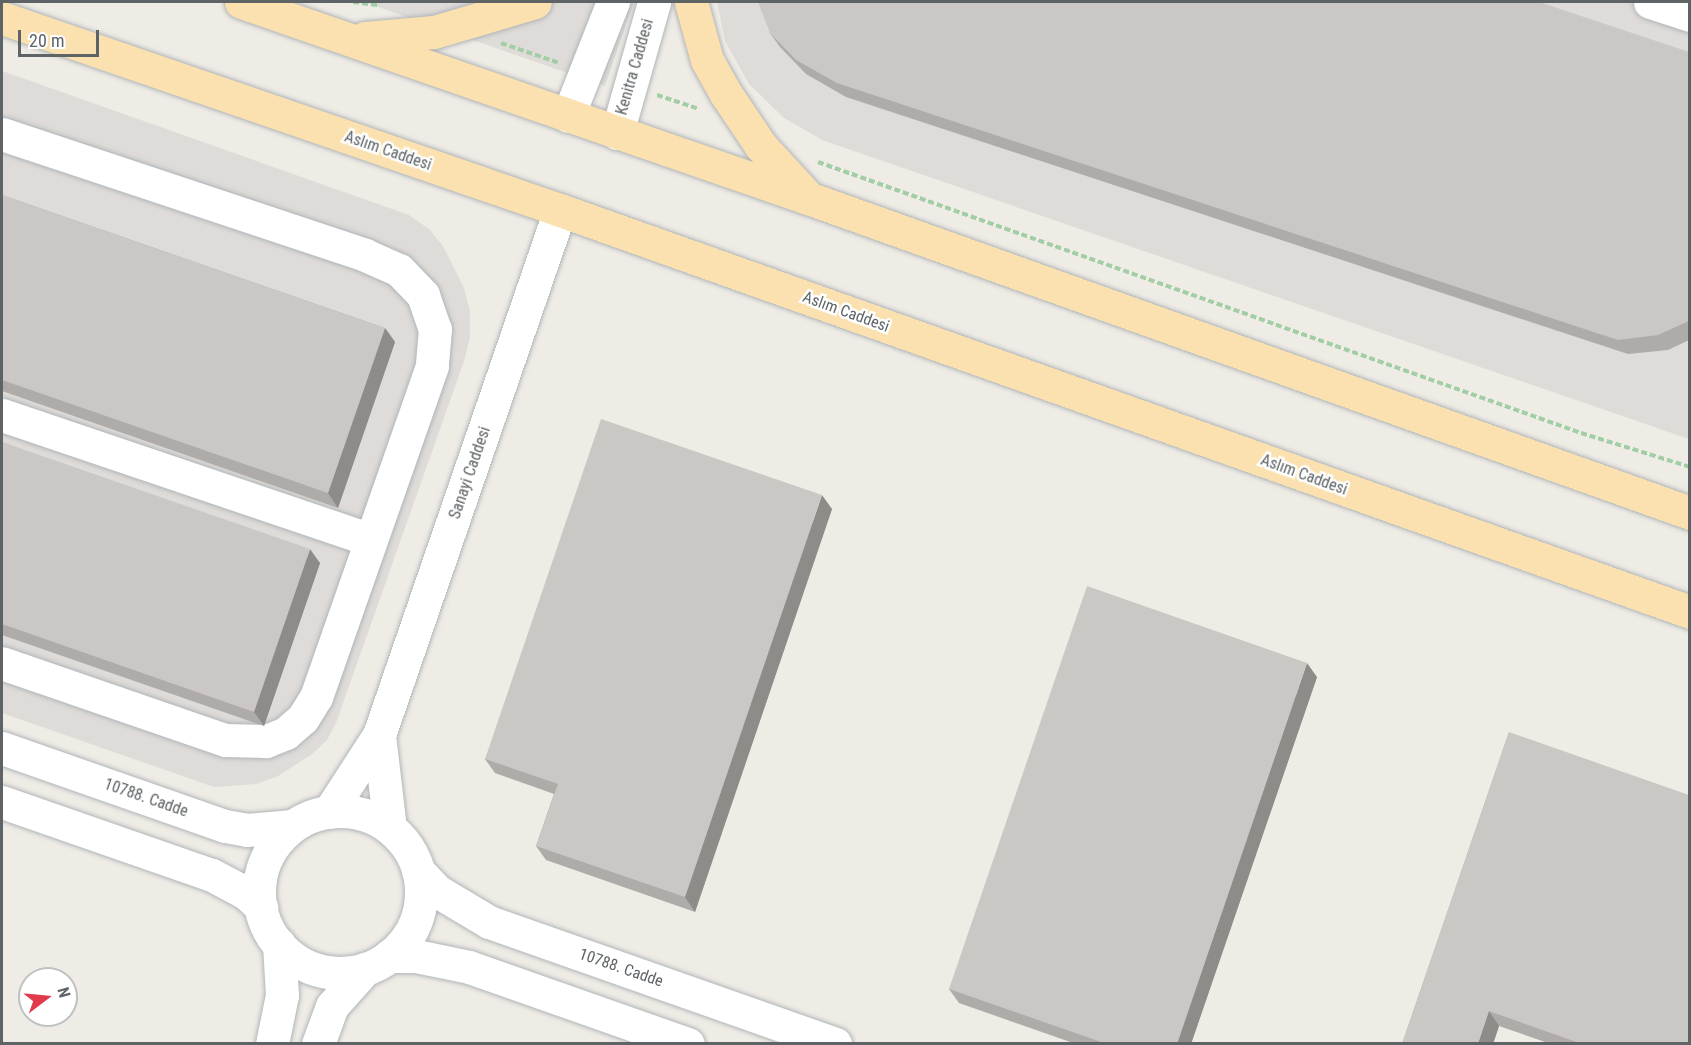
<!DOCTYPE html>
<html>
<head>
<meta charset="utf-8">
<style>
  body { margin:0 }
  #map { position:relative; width:1691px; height:1045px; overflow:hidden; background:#efece6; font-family:"Roboto Condensed",sans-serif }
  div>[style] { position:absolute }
  .industrial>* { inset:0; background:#dedbd8 }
  .path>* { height:4px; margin-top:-2px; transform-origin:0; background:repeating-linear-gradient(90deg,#a2cea6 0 6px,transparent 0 9px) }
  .roads { filter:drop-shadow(0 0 2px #b1b5b8) drop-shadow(0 0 2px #b1b5b8) }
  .minor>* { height:33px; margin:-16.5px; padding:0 16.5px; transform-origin:16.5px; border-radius:16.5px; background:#fff }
  .minor>.ring { margin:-16.5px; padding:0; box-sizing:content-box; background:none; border:33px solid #fff; border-radius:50% }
  .major>* { height:33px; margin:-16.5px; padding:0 16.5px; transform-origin:16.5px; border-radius:16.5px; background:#fbe1af }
  .wall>* { inset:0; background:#afaba9 }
  .shaded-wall>* { inset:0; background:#8e8b89 }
  .building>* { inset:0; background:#cbc7c4 }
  span { translate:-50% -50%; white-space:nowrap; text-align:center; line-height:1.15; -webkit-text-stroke:5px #fff; paint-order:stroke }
  .street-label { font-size:16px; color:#5e6366 }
  .frame { position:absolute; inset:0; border:3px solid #5e6366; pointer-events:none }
  .north { position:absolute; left:18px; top:967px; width:60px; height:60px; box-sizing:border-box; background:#fff; border:2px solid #bfc1c2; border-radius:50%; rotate:74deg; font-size:16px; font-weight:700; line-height:24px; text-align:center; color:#5e6366 }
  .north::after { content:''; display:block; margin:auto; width:21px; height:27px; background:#e23a4b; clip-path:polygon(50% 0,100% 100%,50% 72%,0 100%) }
  .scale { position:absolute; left:18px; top:30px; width:81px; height:27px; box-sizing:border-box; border:3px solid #5e6366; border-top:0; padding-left:8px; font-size:18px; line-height:21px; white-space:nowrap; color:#5e6366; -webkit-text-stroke:4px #fff; paint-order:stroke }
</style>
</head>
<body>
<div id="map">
  <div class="industrial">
    <div style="clip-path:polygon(364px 2px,634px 2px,605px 86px)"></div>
    <div style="clip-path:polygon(717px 2px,1689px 2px,1689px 439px,822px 140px,784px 118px,749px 84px,725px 41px)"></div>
    <div style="clip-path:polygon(2px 71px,409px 215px,429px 229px,443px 246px,464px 288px,470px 312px,470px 337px,464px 361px,336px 723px,327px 740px,312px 754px,278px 776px,256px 784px,214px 787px,2px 713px)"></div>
  </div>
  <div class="path">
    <div style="left:353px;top:2px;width:26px;rotate:7deg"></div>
    <div style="left:501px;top:43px;width:61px;rotate:19deg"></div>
    <div style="left:657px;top:95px;width:44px;rotate:18.4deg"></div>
    <div style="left:818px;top:162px;width:810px;rotate:19.55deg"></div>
    <div style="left:1581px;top:433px;width:114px;rotate:17.3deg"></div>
  </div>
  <div class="roads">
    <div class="minor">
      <div style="left:1650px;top:2px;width:42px;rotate:18deg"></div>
      <div style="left:568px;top:116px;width:123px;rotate:-68.5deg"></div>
      <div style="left:617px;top:133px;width:136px;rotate:-74.2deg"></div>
      <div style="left:2px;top:134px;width:383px;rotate:18.4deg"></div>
      <div style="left:365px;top:255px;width:37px;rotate:24deg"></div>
      <div style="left:399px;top:270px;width:35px;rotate:46deg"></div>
      <div style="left:423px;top:295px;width:36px;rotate:71deg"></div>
      <div style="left:435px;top:329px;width:37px;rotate:95deg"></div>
      <div style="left:432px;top:366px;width:351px;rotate:109.3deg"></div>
      <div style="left:316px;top:697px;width:25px;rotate:122deg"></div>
      <div style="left:303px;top:718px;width:23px;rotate:139deg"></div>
      <div style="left:286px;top:733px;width:22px;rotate:158deg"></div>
      <div style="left:266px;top:741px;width:41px;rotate:-178.6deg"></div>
      <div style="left:225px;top:740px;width:236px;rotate:-161deg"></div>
      <div style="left:2px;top:415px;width:387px;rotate:18.7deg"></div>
      <div style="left:379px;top:735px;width:555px;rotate:-70.98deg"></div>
      <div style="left:2px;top:748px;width:236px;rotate:19.3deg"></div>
      <div style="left:225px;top:826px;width:22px;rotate:10deg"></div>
      <div style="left:247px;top:830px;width:46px;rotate:-5deg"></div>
      <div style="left:2px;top:802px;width:222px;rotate:19.2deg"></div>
      <div style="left:212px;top:875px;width:38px;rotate:28deg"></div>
      <div style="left:246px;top:893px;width:21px;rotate:43deg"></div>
      <div class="ring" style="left:259px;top:811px;width:129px;height:129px"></div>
      <div style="left:329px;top:812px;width:92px;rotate:-57deg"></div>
      <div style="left:379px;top:735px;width:94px;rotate:83.3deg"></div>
      <div style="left:418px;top:871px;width:28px;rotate:46deg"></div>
      <div style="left:437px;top:891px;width:61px;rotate:30.8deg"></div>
      <div style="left:489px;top:922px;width:367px;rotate:19.4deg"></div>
      <div style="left:389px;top:956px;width:27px"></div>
      <div style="left:416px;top:956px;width:54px;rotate:11.7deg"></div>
      <div style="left:469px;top:967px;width:232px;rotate:19.4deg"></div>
      <div style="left:272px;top:1044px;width:50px;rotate:-78.5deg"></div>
      <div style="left:282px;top:995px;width:51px;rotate:-93.4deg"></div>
      <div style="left:318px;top:1044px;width:40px;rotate:-69.8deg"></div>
      <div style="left:332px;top:1006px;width:50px;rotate:-48.3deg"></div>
    </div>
    <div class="major">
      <div style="left:241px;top:2px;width:600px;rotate:19.07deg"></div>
      <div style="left:808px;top:198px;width:937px;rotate:19.65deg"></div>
      <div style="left:691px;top:2px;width:60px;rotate:74.6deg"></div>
      <div style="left:707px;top:60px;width:39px;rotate:61deg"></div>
      <div style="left:726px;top:94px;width:63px;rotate:56.1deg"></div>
      <div style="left:761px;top:146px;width:68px;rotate:47.4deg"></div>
      <div style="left:2px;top:18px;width:590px;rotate:18.99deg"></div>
      <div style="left:560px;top:210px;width:1199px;rotate:19.58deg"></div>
      <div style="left:365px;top:38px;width:69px;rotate:-5deg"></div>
      <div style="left:434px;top:32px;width:105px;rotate:-16.5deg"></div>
    </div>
  </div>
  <div class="wall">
    <div style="clip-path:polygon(770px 33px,1689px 52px,1689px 340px,1668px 350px,1628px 354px,846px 97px,806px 74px,780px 47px)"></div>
    <div style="clip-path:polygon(2px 195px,385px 328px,395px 342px,338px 508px,2px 391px)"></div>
    <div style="clip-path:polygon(2px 442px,320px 563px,264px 726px,2px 635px)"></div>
    <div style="clip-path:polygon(832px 509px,695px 912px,546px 860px,536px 846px,554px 794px,495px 773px,485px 759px)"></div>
    <div style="clip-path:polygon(1317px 677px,1191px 1044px,1076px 1044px,959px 1003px,949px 989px)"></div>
    <div style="clip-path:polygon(1509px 732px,1689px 1044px,1551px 1044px,1499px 1026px,1493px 1044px,1402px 1044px)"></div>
  </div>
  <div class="shaded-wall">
    <div style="clip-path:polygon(385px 328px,395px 342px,338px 508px,328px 493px)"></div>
    <div style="clip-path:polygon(822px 495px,832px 509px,695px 912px,685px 897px)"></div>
    <div style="clip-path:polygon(310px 549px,320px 563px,264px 726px,254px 712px)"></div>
    <div style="clip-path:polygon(1307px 663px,1317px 677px,1191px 1044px,1177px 1044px)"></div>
    <div style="clip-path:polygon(1489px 1011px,1499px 1026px,1493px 1044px,1478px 1044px)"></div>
  </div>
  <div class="building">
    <div style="clip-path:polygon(758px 2px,1539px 2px,1689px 52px,1689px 321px,1658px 335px,1618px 340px,837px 83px,796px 60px,770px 33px)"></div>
    <div style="clip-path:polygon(2px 195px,385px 328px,328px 493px,2px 380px)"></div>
    <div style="clip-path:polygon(601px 419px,822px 495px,685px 897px,536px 846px,558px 784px,485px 759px)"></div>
    <div style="clip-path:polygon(2px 442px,310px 549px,254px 712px,2px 624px)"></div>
    <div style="clip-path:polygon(1087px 586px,1307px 663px,1177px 1044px,1107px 1044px,949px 989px)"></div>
    <div style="clip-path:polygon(1509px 732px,1689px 795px,1689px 1044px,1582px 1044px,1489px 1011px,1478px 1044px,1402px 1044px)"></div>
  </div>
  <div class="street-label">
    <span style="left:635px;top:67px;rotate:-74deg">Kenitra Caddesi</span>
    <span style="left:388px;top:151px;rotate:19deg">Aslım Caddesi</span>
    <span style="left:846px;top:312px;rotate:20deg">Aslım Caddesi</span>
    <span style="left:470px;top:473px;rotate:-71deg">Sanayi Caddesi</span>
    <span style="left:1304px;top:475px;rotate:20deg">Aslım Caddesi</span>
    <span style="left:146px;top:798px;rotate:19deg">10788. Cadde</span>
    <span style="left:621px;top:968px;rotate:19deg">10788. Cadde</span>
  </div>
  <div class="frame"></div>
  <div class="north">N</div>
  <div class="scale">20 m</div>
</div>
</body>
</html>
